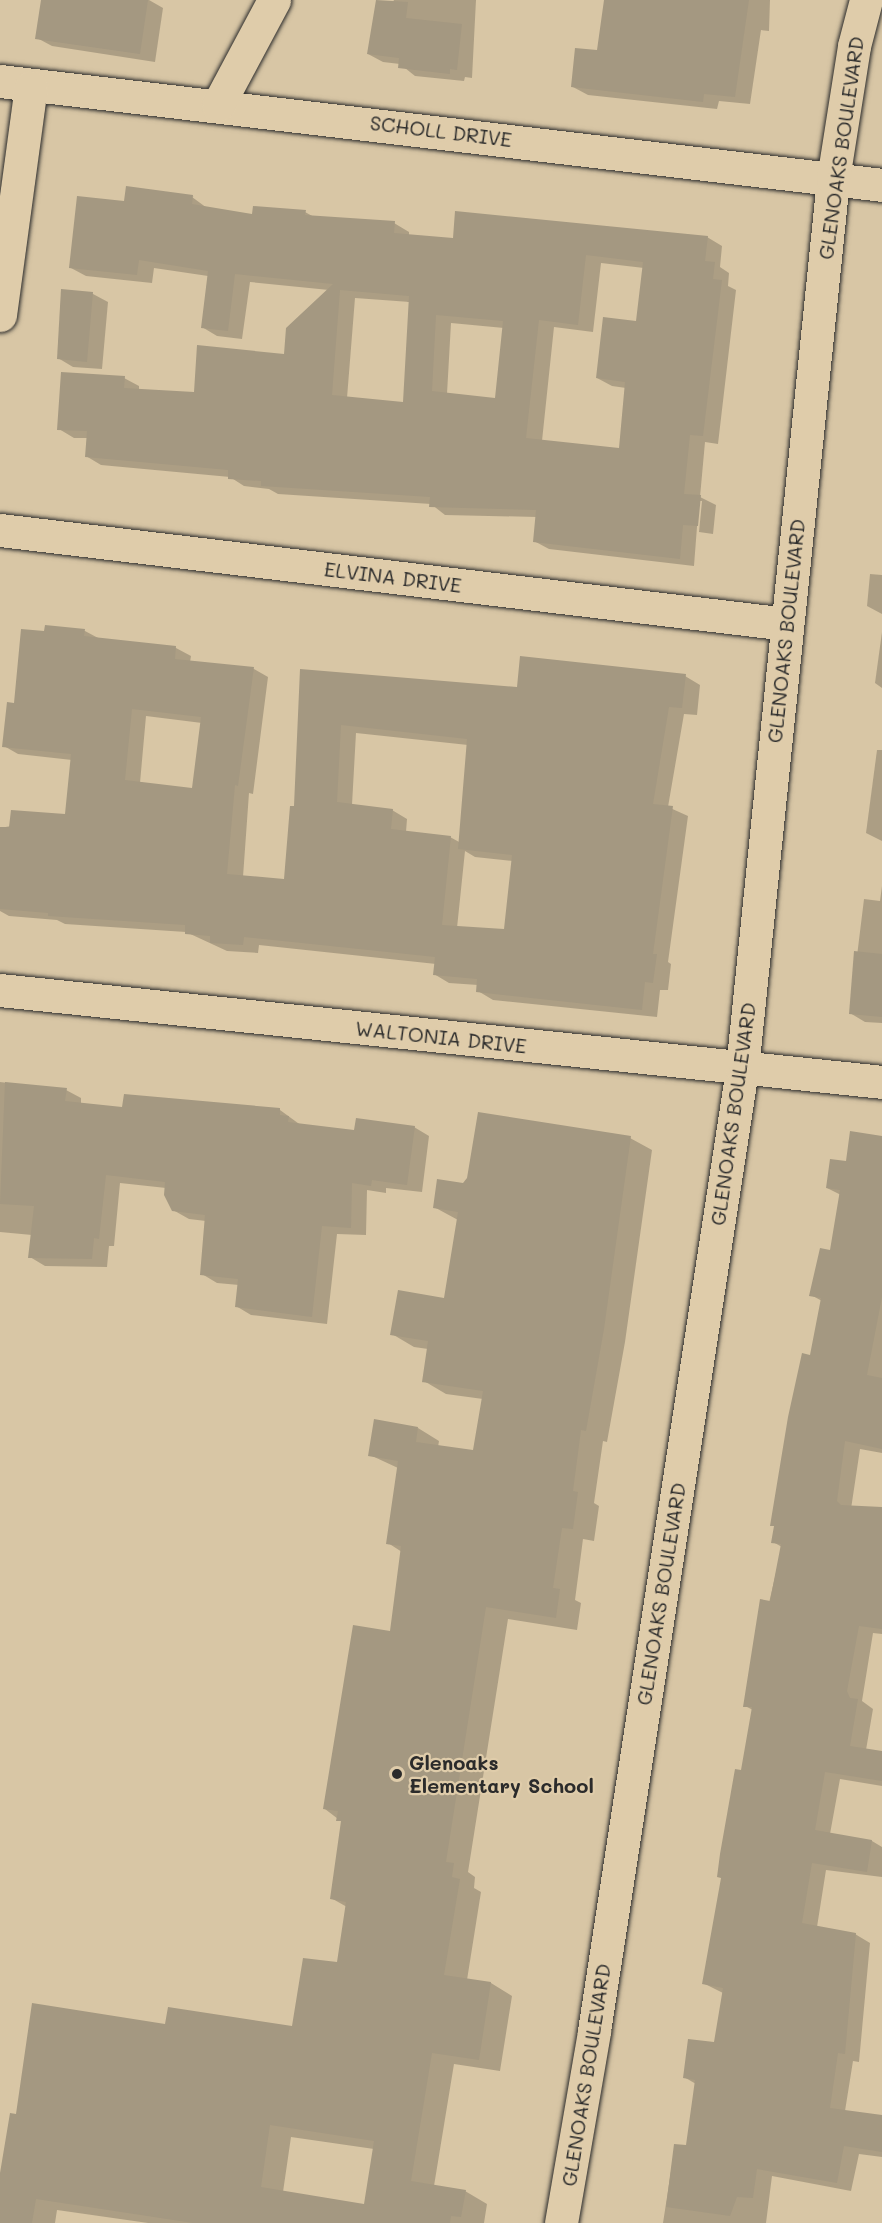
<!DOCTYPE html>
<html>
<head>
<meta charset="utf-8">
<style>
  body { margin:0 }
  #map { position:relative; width:882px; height:2223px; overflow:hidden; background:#d8c6a5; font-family:Mali,sans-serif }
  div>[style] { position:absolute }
  .shadow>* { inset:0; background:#0003 }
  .building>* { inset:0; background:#a49881 }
  .roads { filter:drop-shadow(0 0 2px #2b2b2b) drop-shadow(0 0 2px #2b2b2b) }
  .minor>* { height:33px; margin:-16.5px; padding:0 16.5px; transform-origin:16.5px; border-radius:16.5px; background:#dfccaa }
  .dots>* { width:16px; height:16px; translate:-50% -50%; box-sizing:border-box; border:3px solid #dfccaa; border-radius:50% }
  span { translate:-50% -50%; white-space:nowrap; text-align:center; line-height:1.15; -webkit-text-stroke:4.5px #dfccaa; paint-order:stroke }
  .street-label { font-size:20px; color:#2b2b2b }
  .poi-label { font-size:20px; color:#2b2b2b; font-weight:700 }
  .left { translate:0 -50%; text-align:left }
</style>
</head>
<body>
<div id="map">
  <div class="shadow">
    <div style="clip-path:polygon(43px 0,149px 0,163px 8px,155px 62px,52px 46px,37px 38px)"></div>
    <div style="clip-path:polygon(394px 0,476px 0,472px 78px,465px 77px,464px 81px,415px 76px,400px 64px,383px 62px,368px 54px)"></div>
    <div style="clip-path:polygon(606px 0,770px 0,769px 31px,761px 30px,750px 104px,719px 101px,717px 109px,588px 95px,573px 87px,598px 52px)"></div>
    <div style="clip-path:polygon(evenodd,192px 197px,207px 208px,253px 216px,305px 212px,314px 217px,394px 223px,409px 232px,409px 236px,454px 240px,707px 237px,722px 246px,720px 267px,729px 273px,728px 286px,736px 290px,718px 444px,705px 442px,700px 497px,716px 505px,713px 534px,699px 532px,702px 501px,699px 501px,694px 566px,549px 549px,534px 541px,537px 517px,445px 515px,431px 504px,278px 494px,269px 489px,244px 486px,230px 477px,101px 465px,86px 456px,88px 438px,74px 438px,59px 429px,124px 378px,139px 386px,139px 390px,195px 394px,285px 356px,329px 290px,250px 282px,242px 339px,217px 336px,202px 327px,208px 276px,154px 268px,152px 283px,86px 276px,71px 268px,126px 203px,192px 197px,601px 263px,644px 268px,637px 323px,597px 378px,612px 386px,626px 388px,621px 450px,542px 441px,554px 327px,593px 332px,601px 263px,192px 197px,355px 298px,410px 302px,404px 403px,347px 398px,355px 298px,192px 197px,451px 323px,504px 328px,496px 399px,447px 394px,451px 323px)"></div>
    <div style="clip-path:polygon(62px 291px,93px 294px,108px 302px,102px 369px,73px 367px,58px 358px)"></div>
    <div style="clip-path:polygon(870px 574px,882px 575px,882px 614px,867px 606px)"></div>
    <div style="clip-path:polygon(evenodd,47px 627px,85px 631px,100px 639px,176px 648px,191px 656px,190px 662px,254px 669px,268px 677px,253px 794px,249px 793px,243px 877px,286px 880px,296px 808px,302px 670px,518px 689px,685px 676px,700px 685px,697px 715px,684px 714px,668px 807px,688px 816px,668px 962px,671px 964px,668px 990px,660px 990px,657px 1017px,493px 1000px,478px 991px,478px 985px,449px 983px,434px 974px,436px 964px,259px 945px,258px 953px,227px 951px,186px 932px,65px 924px,57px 920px,9px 916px,0 911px,0 828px,66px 816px,72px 760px,18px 754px,4px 746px,15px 705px,47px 627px,146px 716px,202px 723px,193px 789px,140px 783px,146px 716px,47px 627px,356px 733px,468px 745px,461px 843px,450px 837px,406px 832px,407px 819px,392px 810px,352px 805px,356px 733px,47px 627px,465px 851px,475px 857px,513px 861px,506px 931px,457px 928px,465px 851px)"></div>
    <div style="clip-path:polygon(882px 632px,882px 688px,875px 683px)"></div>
    <div style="clip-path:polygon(877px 750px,882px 750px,882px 841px,866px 833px)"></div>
    <div style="clip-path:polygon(882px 886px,882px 1023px,865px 1022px,850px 1013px,864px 899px,880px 901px)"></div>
    <div style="clip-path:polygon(0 1082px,66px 1090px,81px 1098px,81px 1104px,124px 1109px,125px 1096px,280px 1110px,302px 1126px,355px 1132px,414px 1127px,429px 1136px,422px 1192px,386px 1188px,386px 1193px,367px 1190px,366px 1235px,337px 1234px,327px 1324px,251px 1315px,236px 1306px,239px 1285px,217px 1283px,202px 1274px,206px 1221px,189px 1219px,173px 1210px,166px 1188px,120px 1183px,114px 1246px,109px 1246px,107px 1267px,45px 1266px,30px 1257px,32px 1235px,0 1232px)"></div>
    <div style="clip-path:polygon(evenodd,630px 1138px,652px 1150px,625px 1342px,607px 1442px,603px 1441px,594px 1503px,599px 1506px,594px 1541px,583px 1539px,575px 1600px,581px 1603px,577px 1630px,508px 1619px,468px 1872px,475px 1877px,474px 1888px,481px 1892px,467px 1980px,491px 1983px,512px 1996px,500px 2071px,454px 2064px,434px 2186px,465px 2191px,487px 2204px,484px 2223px,148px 2223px,57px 2210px,55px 2223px,0 2223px,0 2183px,17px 2116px,167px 2025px,294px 2027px,338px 1964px,347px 1907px,331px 1898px,342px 1822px,325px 1809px,392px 1633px,402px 1552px,388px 1543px,398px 1468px,370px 1455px,418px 1428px,439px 1441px,438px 1447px,475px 1452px,483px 1399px,446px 1394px,424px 1381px,428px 1349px,414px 1347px,392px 1334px,445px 1299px,458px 1220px,434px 1207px,463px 1184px,630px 1138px,291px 2137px,374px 2149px,365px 2206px,283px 2192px,291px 2137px)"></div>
    <div style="clip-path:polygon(882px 1138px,882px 1453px,860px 1449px,851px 1509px,882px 1529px,882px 1634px,873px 1633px,862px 1701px,873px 1709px,866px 1750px,882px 1753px,882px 1786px,840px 1779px,830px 1834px,872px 1841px,882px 1847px,882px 1877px,826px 1870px,817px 1927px,855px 1934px,870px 1943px,859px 2062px,853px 2061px,845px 2111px,882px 2116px,882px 2157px,859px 2154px,851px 2191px,772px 2176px,766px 2223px,663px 2223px,675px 2145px,687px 2147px,696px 2084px,684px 2077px,715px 2044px,723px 1993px,703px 1983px,753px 1710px,745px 1706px,782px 1547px,773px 1542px,822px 1301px,811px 1295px,831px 1252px,841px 1195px,827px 1188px,847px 1163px)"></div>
  </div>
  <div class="building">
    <div style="clip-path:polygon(41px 0,148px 0,140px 54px,35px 39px)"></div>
    <div style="clip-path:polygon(376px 0,408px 2px,406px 18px,462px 24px,457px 70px,450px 69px,450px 74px,398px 68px,399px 58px,367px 54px)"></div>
    <div style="clip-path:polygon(604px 0,749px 0,735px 97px,704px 94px,703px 102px,571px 87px,575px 48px,597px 50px)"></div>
    <div style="clip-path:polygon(evenodd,126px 186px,193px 195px,192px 204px,252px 214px,253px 206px,306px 210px,305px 215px,395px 221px,394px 233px,453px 238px,455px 211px,708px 236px,705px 261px,715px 262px,713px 279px,722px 280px,703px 436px,690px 435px,684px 494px,701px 495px,698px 526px,683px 525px,680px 559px,533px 542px,536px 510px,429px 507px,430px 497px,261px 486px,261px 481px,228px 479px,228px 470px,85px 457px,87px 431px,57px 430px,61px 372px,125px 376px,124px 388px,194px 392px,197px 345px,284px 354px,286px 328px,333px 284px,235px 274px,228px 331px,201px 328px,208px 271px,139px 260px,137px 275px,69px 268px,77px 196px,124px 201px,126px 186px,586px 255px,643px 262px,636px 321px,603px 317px,596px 378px,625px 382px,619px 448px,526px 438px,539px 320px,578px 325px,586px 255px,126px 186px,340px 290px,409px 296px,403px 402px,332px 395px,340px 290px,126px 186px,436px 315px,503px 321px,495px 398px,432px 391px,436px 315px)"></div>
    <div style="clip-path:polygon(61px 289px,93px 292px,87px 362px,57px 359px)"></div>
    <div style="clip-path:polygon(evenodd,45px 625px,85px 629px,84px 636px,176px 646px,175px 659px,254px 667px,238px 786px,235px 785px,227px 874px,284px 879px,290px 806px,294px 806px,300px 669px,517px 687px,520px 656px,686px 674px,682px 708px,669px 707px,653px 804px,673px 806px,653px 954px,657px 954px,653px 983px,645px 982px,642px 1010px,476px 992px,477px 979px,433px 975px,435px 957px,244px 937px,243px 945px,210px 943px,210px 936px,185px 934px,185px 925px,48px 916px,48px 913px,0 909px,0 827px,9px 827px,11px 810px,65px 814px,71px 754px,2px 747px,7px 702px,14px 703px,21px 629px,44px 631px,45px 625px,132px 709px,201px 717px,192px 788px,125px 780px,132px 709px,45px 625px,341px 725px,467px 739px,458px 849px,512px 855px,504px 929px,442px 925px,451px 836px,391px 829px,393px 809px,337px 802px,341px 725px)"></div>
    <div style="clip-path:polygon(854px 951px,882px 954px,882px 1017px,849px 1014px)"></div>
    <div style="clip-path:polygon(5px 1082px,67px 1088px,65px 1101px,122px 1107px,124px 1094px,280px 1108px,280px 1115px,289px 1116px,288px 1122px,354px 1130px,356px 1118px,415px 1126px,407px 1185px,372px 1180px,371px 1186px,352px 1183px,351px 1228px,322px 1226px,312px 1317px,235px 1307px,238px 1279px,200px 1275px,205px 1215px,172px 1211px,164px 1195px,165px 1182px,106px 1175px,99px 1239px,94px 1238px,92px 1259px,28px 1258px,34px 1206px,0 1204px)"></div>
    <div style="clip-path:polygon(evenodd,478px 1112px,631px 1136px,604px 1329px,586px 1431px,581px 1430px,573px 1491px,578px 1492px,573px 1529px,562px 1528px,553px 1588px,560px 1589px,556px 1618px,486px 1607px,446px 1862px,454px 1863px,452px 1877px,460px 1879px,444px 1975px,491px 1982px,479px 2060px,432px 2053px,411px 2181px,466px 2190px,461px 2217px,451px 2216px,450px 2223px,193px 2223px,36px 2199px,32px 2223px,0 2223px,0 2173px,10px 2113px,16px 2114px,32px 2003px,165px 2024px,168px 2007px,292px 2026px,303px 1958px,337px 1962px,346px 1902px,330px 1899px,341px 1821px,336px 1821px,338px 1811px,323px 1809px,353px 1625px,390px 1631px,401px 1546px,386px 1544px,398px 1461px,368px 1456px,374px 1419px,418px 1427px,416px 1442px,473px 1450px,483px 1391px,422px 1382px,428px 1341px,390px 1335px,398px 1290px,444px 1298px,458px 1212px,433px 1208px,437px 1179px,463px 1183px,467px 1178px,478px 1112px,270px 2125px,374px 2141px,364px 2204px,261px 2187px,270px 2125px)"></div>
    <div style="clip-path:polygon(850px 1131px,882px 1136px,882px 1297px,867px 1375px,882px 1378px,882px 1449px,845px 1441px,837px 1501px,841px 1505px,882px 1507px,882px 1629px,859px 1626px,847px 1691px,850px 1698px,858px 1699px,850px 1746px,882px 1751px,882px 1781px,825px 1772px,815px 1830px,872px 1840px,867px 1872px,812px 1863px,802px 1923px,856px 1933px,845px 2054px,838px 2053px,830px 2108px,882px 2115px,882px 2152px,844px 2146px,837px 2183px,757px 2169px,753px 2198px,737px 2197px,730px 2216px,666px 2207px,674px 2144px,686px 2145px,695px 2080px,683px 2078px,688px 2039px,714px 2042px,723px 1988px,702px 1984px,721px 1878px,717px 1877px,720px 1854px,735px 1769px,741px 1770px,752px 1707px,743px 1707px,760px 1599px,770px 1601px,781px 1544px,771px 1543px,774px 1526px,770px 1526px,788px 1417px,802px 1353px,810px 1355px,821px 1298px,809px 1296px,820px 1248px,830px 1250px,840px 1190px,826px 1188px,830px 1159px,846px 1161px)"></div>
  </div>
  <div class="roads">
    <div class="minor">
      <div style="left:0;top:81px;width:888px;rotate:6.72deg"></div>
      <div style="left:218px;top:105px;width:119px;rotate:-61.9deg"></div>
      <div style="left:0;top:315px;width:230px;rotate:-82.3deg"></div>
      <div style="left:0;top:530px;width:793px;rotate:6.81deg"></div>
      <div style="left:0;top:990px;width:887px;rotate:5.95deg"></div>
      <div style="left:561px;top:2223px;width:195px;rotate:-80.2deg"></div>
      <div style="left:594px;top:2031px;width:973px;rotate:-81.25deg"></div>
      <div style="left:742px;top:1069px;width:895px;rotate:-84.16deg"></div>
      <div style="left:833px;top:179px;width:135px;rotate:-81deg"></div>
      <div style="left:854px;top:46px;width:48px;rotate:-75.4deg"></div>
    </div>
  </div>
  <div class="dots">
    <div style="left:397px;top:1774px;background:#2b2b2b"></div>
  </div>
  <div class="street-label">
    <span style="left:441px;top:131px;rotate:7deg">SCHOLL DRIVE</span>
    <span style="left:841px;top:148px;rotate:-82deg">GLENOAKS BOULEVARD</span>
    <span style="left:393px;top:577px;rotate:7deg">ELVINA DRIVE</span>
    <span style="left:786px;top:631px;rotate:-84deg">GLENOAKS BOULEVARD</span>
    <span style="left:441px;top:1037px;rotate:6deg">WALTONIA DRIVE</span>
    <span style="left:733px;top:1114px;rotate:-82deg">GLENOAKS BOULEVARD</span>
    <span style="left:661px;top:1594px;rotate:-81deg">GLENOAKS BOULEVARD</span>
    <span style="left:586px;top:2075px;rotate:-81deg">GLENOAKS BOULEVARD</span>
  </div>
  <div class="poi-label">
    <span class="left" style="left:409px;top:1774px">Glenoaks<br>Elementary School</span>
  </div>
</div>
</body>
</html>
